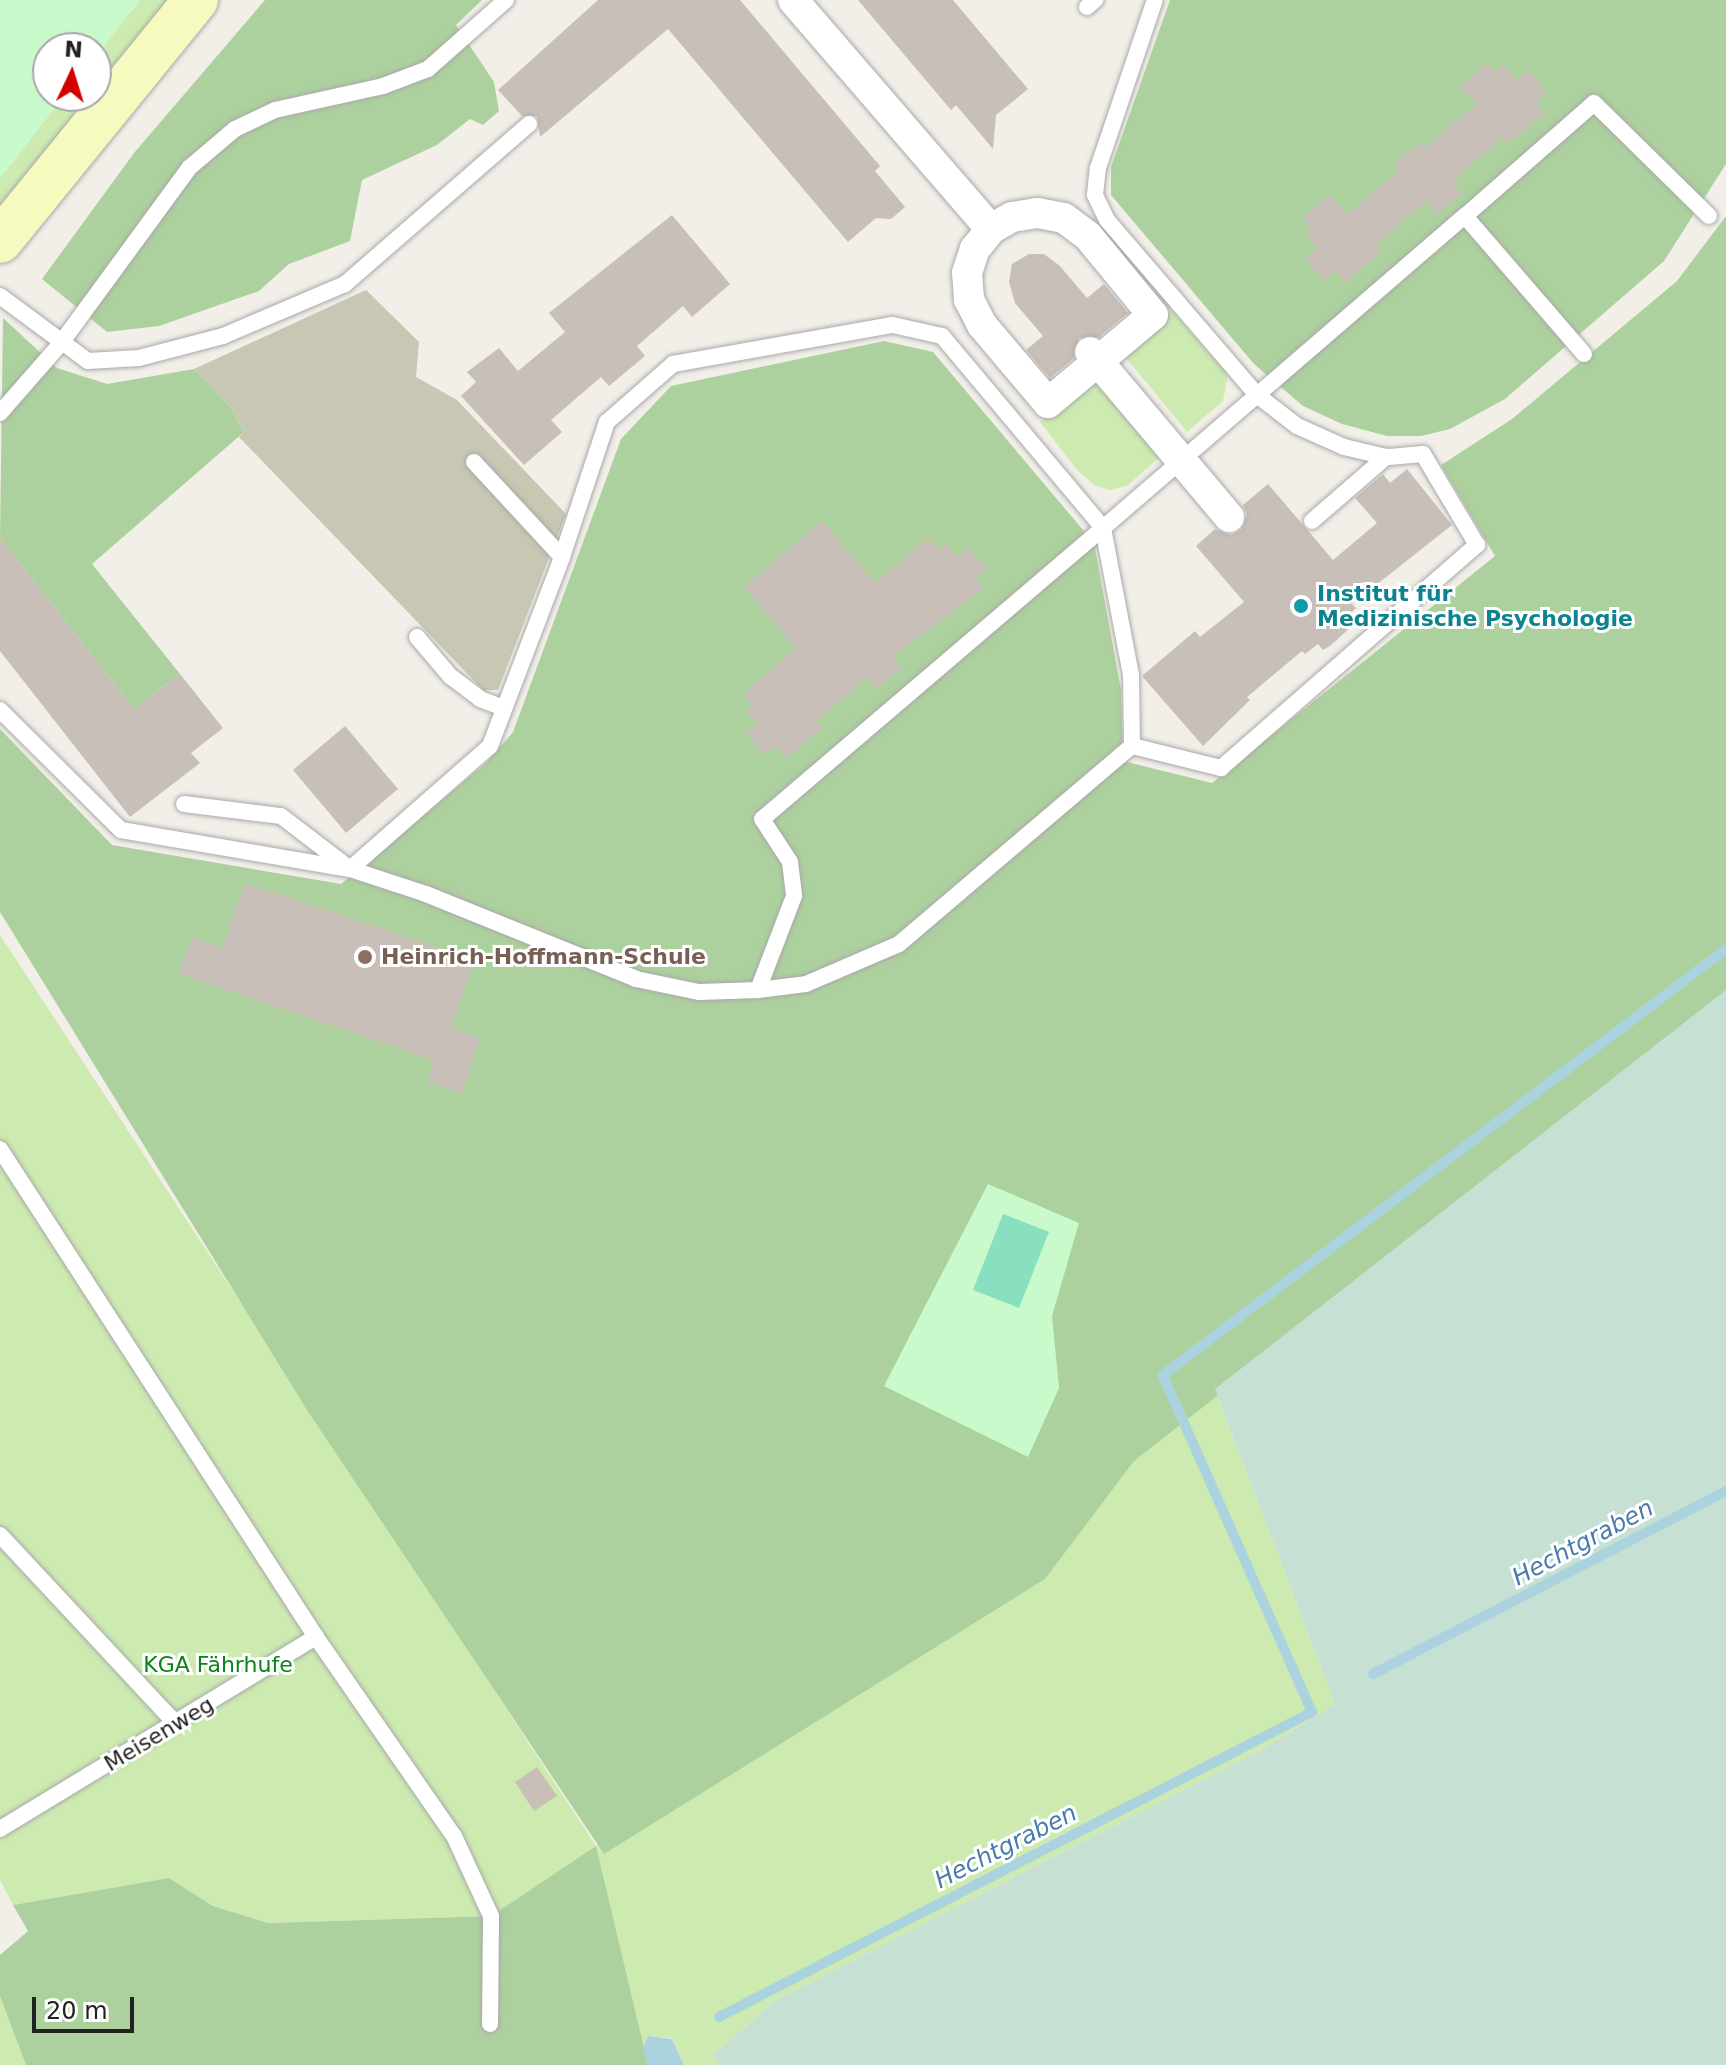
<!DOCTYPE html>
<html>
<head>
<meta charset="utf-8">
<style>
  body { margin:0 }
  #map { position:relative; width:1726px; height:2065px; overflow:hidden; background:#f2efe9; font-family:"DejaVu Sans",sans-serif }
  div>[style] { position:absolute }
  .construction>* { inset:0; background:#c7c7b4 }
  .grass>* { inset:0; background:#cdebb0 }
  .forest>* { inset:0; background:#add19e }
  .wetland>* { inset:0; background:#c6e0d4 }
  .park>* { inset:0; background:#c8facc }
  .pitch>* { inset:0; background:#88e0be }
  .water>* { inset:0; background:#aad3df }
  .stream>* { height:10px; margin:-5px; padding:0 5px; transform-origin:5px; border-radius:5px; background:#aad3df }
  .building>* { inset:0; background:#c7bfb8 }
  .roads { filter:drop-shadow(0 0 2px #a9a9a9) drop-shadow(0 0 2px #a9a9a9) }
  .lane>* { height:16px; margin:-8px; padding:0 8px; transform-origin:8px; border-radius:8px; background:#fff }
  .street>* { height:30px; margin:-15px; padding:0 15px; transform-origin:15px; border-radius:15px; background:#fff }
  .secondary>* { height:44px; margin:-22px; padding:0 22px; transform-origin:22px; border-radius:22px; background:#f7fabf }
  .dots>* { width:22px; height:22px; translate:-50% -50%; box-sizing:border-box; border:4px solid #fff; border-radius:50% }
  span { translate:-50% -50%; white-space:nowrap; text-align:center; line-height:1.15; -webkit-text-stroke:6px #fff; paint-order:stroke }
  .culture-label { font-size:22px; color:#0d838f; font-weight:700 }
  .left { translate:0 -50%; text-align:left }
  .education-label { font-size:22px; color:#785e54; font-weight:700 }
  .park-label { font-size:22px; color:#0c8416 }
  .street-label { font-size:22px; color:#222 }
  .water-label { font-size:24px; color:#4a7aab; font-style:italic }
  .north { position:absolute; left:32px; top:32px; width:80px; height:80px; box-sizing:border-box; background:#fff; border:2px solid #a7a7a7; border-radius:50%; rotate:4deg; font-size:22px; font-weight:700; line-height:32px; text-align:center; color:#222 }
  .north::after { content:''; display:block; margin:auto; width:28px; height:36px; background:#d40000; clip-path:polygon(50% 0,100% 100%,50% 72%,0 100%) }
  .scale { position:absolute; left:32px; top:1997px; width:102px; height:36px; box-sizing:border-box; border:4px solid #222; border-top:0; padding-left:10px; font-size:24px; line-height:28px; white-space:nowrap; color:#222; -webkit-text-stroke:6px #fff; paint-order:stroke }
</style>
</head>
<body>
<div id="map">
  <div class="construction">
    <div style="clip-path:polygon(366px 290px,419px 342px,416px 377px,457px 400px,566px 514px,498px 690px,483px 690px,239px 437px,244px 432px,231px 407px,194px 369px)"></div>
  </div>
  <div class="grass">
    <div style="clip-path:polygon(140px 0,175px 0,96px 96px,96px 56px)"></div>
    <div style="clip-path:polygon(64px 96px,96px 96px,0 212px,0 178px)"></div>
    <div style="clip-path:polygon(1172px 311px,1228px 374px,1223px 401px,1187px 432px,1122px 353px)"></div>
    <div style="clip-path:polygon(1091px 378px,1160px 457px,1127px 486px,1110px 490px,1094px 485px,1077px 470px,1040px 422px)"></div>
    <div style="clip-path:polygon(0 935px,596px 1846px,613px 1839px,1215px 1389px,1335px 1704px,1261px 1750px,776px 2000px,714px 2054px,718px 2065px,684px 2065px,672px 2038px,648px 2036px,643px 2047px,596px 1847px,491px 1916px,268px 1923px,213px 1906px,169px 1878px,13px 1905px,0 1880px)"></div>
    <div style="clip-path:polygon(0 1996px,26px 2065px,0 2065px)"></div>
  </div>
  <div class="forest">
    <div style="clip-path:polygon(265px 0,482px 0,456px 25px,494px 82px,499px 111px,483px 125px,470px 119px,437px 145px,362px 180px,350px 241px,289px 264px,259px 291px,159px 326px,107px 332px,42px 279px,134px 153px)"></div>
    <div style="clip-path:polygon(1170px 0,1726px 0,1726px 164px,1664px 261px,1505px 399px,1450px 429px,1421px 436px,1387px 436px,1342px 424px,1303px 406px,1254px 364px,1111px 195px,1111px 167px)"></div>
    <div style="clip-path:polygon(1726px 216px,1726px 998px,1134px 1461px,1045px 1579px,604px 1854px,307px 1410px,0 912px,0 729px,112px 845px,341px 884px,485px 764px,513px 732px,621px 439px,671px 386px,884px 341px,933px 352px,1094px 543px,1121px 690px,1123px 761px,1212px 783px,1495px 556px,1441px 465px,1512px 419px,1677px 281px)"></div>
    <div style="clip-path:polygon(3px 318px,57px 368px,107px 384px,194px 369px,231px 407px,244px 432px,92px 564px,180px 674px,134px 709px,0 538px)"></div>
    <div style="clip-path:polygon(596px 1846px,648px 2065px,26px 2065px,0 1996px,0 1955px,28px 1931px,13px 1905px,169px 1878px,213px 1906px,268px 1923px,491px 1916px)"></div>
  </div>
  <div class="wetland">
    <div style="clip-path:polygon(1726px 990px,1726px 2065px,718px 2065px,714px 2054px,776px 2000px,1261px 1750px,1335px 1704px,1215px 1389px)"></div>
  </div>
  <div class="park">
    <div style="clip-path:polygon(0 0,140px 0,96px 56px,96px 48px,48px 48px,48px 96px,64px 96px,0 178px)"></div>
    <div style="clip-path:polygon(988px 1184px,1079px 1223px,1052px 1316px,1059px 1388px,1028px 1457px,884px 1386px)"></div>
  </div>
  <div class="pitch">
    <div style="clip-path:polygon(1003px 1214px,1049px 1232px,1019px 1308px,973px 1290px)"></div>
  </div>
  <div class="water">
    <div style="clip-path:polygon(648px 2036px,672px 2039px,684px 2065px,648px 2065px,643px 2047px)"></div>
  </div>
  <div class="stream">
    <div style="left:1373px;top:1674px;width:398px;rotate:-27.4deg"></div>
    <div style="left:719px;top:2017px;width:667px;rotate:-27.22deg"></div>
    <div style="left:1312px;top:1712px;width:368px;rotate:-113.9deg"></div>
    <div style="left:1163px;top:1375px;width:706px;rotate:-37.11deg"></div>
  </div>
  <div class="building">
    <div style="clip-path:polygon(598px 0,740px 0,880px 166px,875px 171px,905px 207px,891px 219px,876px 218px,848px 242px,668px 29px,540px 137px,537px 116px,522px 116px,498px 90px)"></div>
    <div style="clip-path:polygon(858px 0,953px 0,1028px 89px,996px 115px,993px 149px,956px 105px,951px 110px)"></div>
    <div style="clip-path:polygon(1488px 63px,1496px 72px,1504px 65px,1517px 80px,1528px 70px,1547px 92px,1536px 101px,1545px 113px,1508px 144px,1503px 137px,1452px 181px,1462px 193px,1437px 214px,1426px 201px,1376px 244px,1382px 251px,1345px 283px,1334px 271px,1324px 281px,1305px 258px,1317px 248px,1305px 234px,1312px 229px,1303px 217px,1330px 194px,1347px 214px,1399px 170px,1394px 165px,1419px 143px,1424px 148px,1476px 104px,1460px 86px)"></div>
    <div style="clip-path:polygon(672px 215px,730px 284px,692px 317px,683px 306px,637px 346px,645px 356px,609px 386px,601px 377px,551px 420px,562px 432px,524px 465px,461px 396px,476px 382px,467px 372px,499px 348px,518px 371px,565px 332px,549px 313px)"></div>
    <div style="clip-path:polygon(1029px 254px,1044px 254px,1060px 266px,1087px 298px,1104px 284px,1128px 313px,1099px 337px,1079px 338px,1074px 358px,1050px 378px,1026px 350px,1043px 336px,1015px 303px,1009px 282px,1012px 264px)"></div>
    <div style="clip-path:polygon(1407px 469px,1452px 525px,1352px 604px,1356px 608px,1345px 618px,1352px 626px,1330px 646px,1323px 650px,1318px 644px,1305px 654px,1302px 651px,1247px 697px,1250px 700px,1203px 746px,1142px 676px,1195px 631px,1200px 637px,1244px 602px,1196px 546px,1215px 529px,1231px 535px,1241px 530px,1247px 515px,1243px 505px,1268px 484px,1333px 560px,1377px 523px,1355px 498px,1383px 474px,1390px 483px)"></div>
    <div style="clip-path:polygon(822px 521px,875px 583px,928px 538px,938px 550px,945px 543px,957px 556px,968px 547px,987px 569px,976px 578px,984px 588px,892px 657px,902px 668px,877px 689px,867px 678px,816px 721px,822px 728px,785px 759px,774px 746px,764px 755px,746px 734px,757px 725px,746px 711px,752px 705px,743px 694px,796px 648px,744px 587px)"></div>
    <div style="clip-path:polygon(0 538px,134px 709px,180px 674px,223px 728px,191px 753px,200px 763px,130px 817px,0 651px)"></div>
    <div style="clip-path:polygon(345px 726px,398px 789px,346px 833px,293px 770px)"></div>
    <div style="clip-path:polygon(245px 883px,443px 949px,440px 960px,471px 970px,451px 1028px,480px 1038px,462px 1094px,427px 1082px,434px 1060px,179px 974px,192px 937px,223px 947px)"></div>
    <div style="clip-path:polygon(537px 1767px,557px 1796px,534px 1811px,515px 1782px)"></div>
  </div>
  <div class="roads">
    <div class="lane">
      <div style="left:1087px;top:7px;width:11px;rotate:-41deg"></div>
      <div style="left:0;top:296px;width:109px;rotate:36.5deg"></div>
      <div style="left:88px;top:361px;width:51px;rotate:-3.4deg"></div>
      <div style="left:139px;top:358px;width:87px;rotate:-14.7deg"></div>
      <div style="left:223px;top:336px;width:133px;rotate:-23.1deg"></div>
      <div style="left:345px;top:284px;width:244px;rotate:-41deg"></div>
      <div style="left:1584px;top:354px;width:182px;rotate:-130.8deg"></div>
      <div style="left:1465px;top:216px;width:171px;rotate:-41.2deg"></div>
      <div style="left:1594px;top:103px;width:161px;rotate:44.5deg"></div>
      <div style="left:0;top:413px;width:93px;rotate:-48.9deg"></div>
      <div style="left:61px;top:343px;width:217px;rotate:-53.8deg"></div>
      <div style="left:189px;top:168px;width:60px;rotate:-40.3deg"></div>
      <div style="left:235px;top:129px;width:44px;rotate:-25.4deg"></div>
      <div style="left:275px;top:110px;width:111px;rotate:-12.5deg"></div>
      <div style="left:383px;top:86px;width:48px;rotate:-20.7deg"></div>
      <div style="left:428px;top:69px;width:104px;rotate:-41.5deg"></div>
      <div style="left:474px;top:462px;width:129px;rotate:47.2deg"></div>
      <div style="left:1312px;top:521px;width:98px;rotate:-40.9deg"></div>
      <div style="left:417px;top:637px;width:51px;rotate:49.8deg"></div>
      <div style="left:450px;top:676px;width:38px;rotate:37deg"></div>
      <div style="left:480px;top:699px;width:26px;rotate:21deg"></div>
      <div style="left:0;top:710px;width:170px;rotate:44.8deg"></div>
      <div style="left:121px;top:830px;width:232px;rotate:9.7deg"></div>
      <div style="left:350px;top:869px;width:186px;rotate:-41.3deg"></div>
      <div style="left:490px;top:746px;width:202px;rotate:-69.1deg"></div>
      <div style="left:562px;top:557px;width:142px;rotate:-71.6deg"></div>
      <div style="left:607px;top:422px;width:88px;rotate:-41.3deg"></div>
      <div style="left:673px;top:364px;width:223px;rotate:-10.1deg"></div>
      <div style="left:893px;top:325px;width:50px;rotate:12.7deg"></div>
      <div style="left:942px;top:336px;width:251px;rotate:50deg"></div>
      <div style="left:1103px;top:528px;width:478px;rotate:-40.8deg"></div>
      <div style="left:1132px;top:746px;width:92px;rotate:13.9deg"></div>
      <div style="left:1221px;top:768px;width:340px;rotate:-41.1deg"></div>
      <div style="left:1477px;top:545px;width:106px;rotate:-120.7deg"></div>
      <div style="left:1423px;top:454px;width:37px;rotate:175deg"></div>
      <div style="left:1386px;top:457px;width:43px;rotate:-166.6deg"></div>
      <div style="left:1344px;top:447px;width:51px;rotate:-155.9deg"></div>
      <div style="left:1297px;top:426px;width:51px;rotate:-142.2deg"></div>
      <div style="left:1257px;top:395px;width:230px;rotate:-130.6deg"></div>
      <div style="left:1107px;top:220px;width:28px;rotate:-116deg"></div>
      <div style="left:1095px;top:195px;width:27px;rotate:-84deg"></div>
      <div style="left:1098px;top:168px;width:177px;rotate:-71.3deg"></div>
      <div style="left:184px;top:804px;width:98px;rotate:7.1deg"></div>
      <div style="left:281px;top:816px;width:87px;rotate:37.5deg"></div>
      <div style="left:350px;top:869px;width:80px;rotate:18.2deg"></div>
      <div style="left:426px;top:894px;width:227px;rotate:22deg"></div>
      <div style="left:636px;top:979px;width:64px;rotate:11.7deg"></div>
      <div style="left:699px;top:992px;width:59px;rotate:-1.9deg"></div>
      <div style="left:758px;top:990px;width:48px;rotate:-7.1deg"></div>
      <div style="left:806px;top:984px;width:101px;rotate:-23.3deg"></div>
      <div style="left:899px;top:944px;width:306px;rotate:-40.4deg"></div>
      <div style="left:1132px;top:746px;width:71px;rotate:-90.8deg"></div>
      <div style="left:1131px;top:675px;width:150px;rotate:-100.8deg"></div>
      <div style="left:1103px;top:528px;width:448px;rotate:139.5deg"></div>
      <div style="left:762px;top:819px;width:51px;rotate:56.9deg"></div>
      <div style="left:790px;top:862px;width:34px;rotate:83deg"></div>
      <div style="left:794px;top:896px;width:101px;rotate:111deg"></div>
      <div style="left:0;top:1149px;width:581px;rotate:57.08deg"></div>
      <div style="left:316px;top:1637px;width:242px;rotate:55.3deg"></div>
      <div style="left:454px;top:1836px;width:88px;rotate:65.2deg"></div>
      <div style="left:491px;top:1916px;width:108px;rotate:90.5deg"></div>
      <div style="left:0;top:1535px;width:258px;rotate:47deg"></div>
      <div style="left:0;top:1829px;width:370px;rotate:-31.3deg"></div>
    </div>
    <div class="street">
      <div style="left:793px;top:0;width:303px;rotate:49.2deg"></div>
      <div style="left:1038px;top:213px;width:26px;rotate:11deg"></div>
      <div style="left:1064px;top:218px;width:30px;rotate:37deg"></div>
      <div style="left:1088px;top:236px;width:102px;rotate:50.6deg"></div>
      <div style="left:1153px;top:315px;width:137px;rotate:140deg"></div>
      <div style="left:1048px;top:403px;width:102px;rotate:-130.2deg"></div>
      <div style="left:982px;top:325px;width:28px;rotate:-117deg"></div>
      <div style="left:969px;top:300px;width:27px;rotate:-94deg"></div>
      <div style="left:967px;top:273px;width:25px;rotate:-72deg"></div>
      <div style="left:975px;top:249px;width:26px;rotate:-51deg"></div>
      <div style="left:991px;top:229px;width:24px;rotate:-30deg"></div>
      <div style="left:1012px;top:217px;width:26px;rotate:-9deg"></div>
      <div style="left:1090px;top:352px;width:216px;rotate:49.9deg"></div>
    </div>
    <div class="secondary">
      <div style="left:0;top:241px;width:311px;rotate:-50.9deg"></div>
    </div>
  </div>
  <div class="dots">
    <div style="left:1301px;top:606px;background:#0f9aa8"></div>
    <div style="left:365px;top:957px;background:#8d6e63"></div>
  </div>
  <div class="culture-label">
    <span class="left" style="left:1317px;top:606px">Institut für<br>Medizinische Psychologie</span>
  </div>
  <div class="education-label">
    <span class="left" style="left:381px;top:957px">Heinrich-Hoffmann-Schule</span>
  </div>
  <div class="park-label">
    <span style="left:218px;top:1665px">KGA Fährhufe</span>
  </div>
  <div class="street-label">
    <span style="left:159px;top:1734px;rotate:-31deg">Meisenweg</span>
  </div>
  <div class="water-label">
    <span style="left:1583px;top:1543px;rotate:-28deg">Hechtgraben</span>
    <span style="left:1006px;top:1847px;rotate:-27deg">Hechtgraben</span>
  </div>
  <div class="north">N</div>
  <div class="scale">20 m</div>
</div>
</body>
</html>
